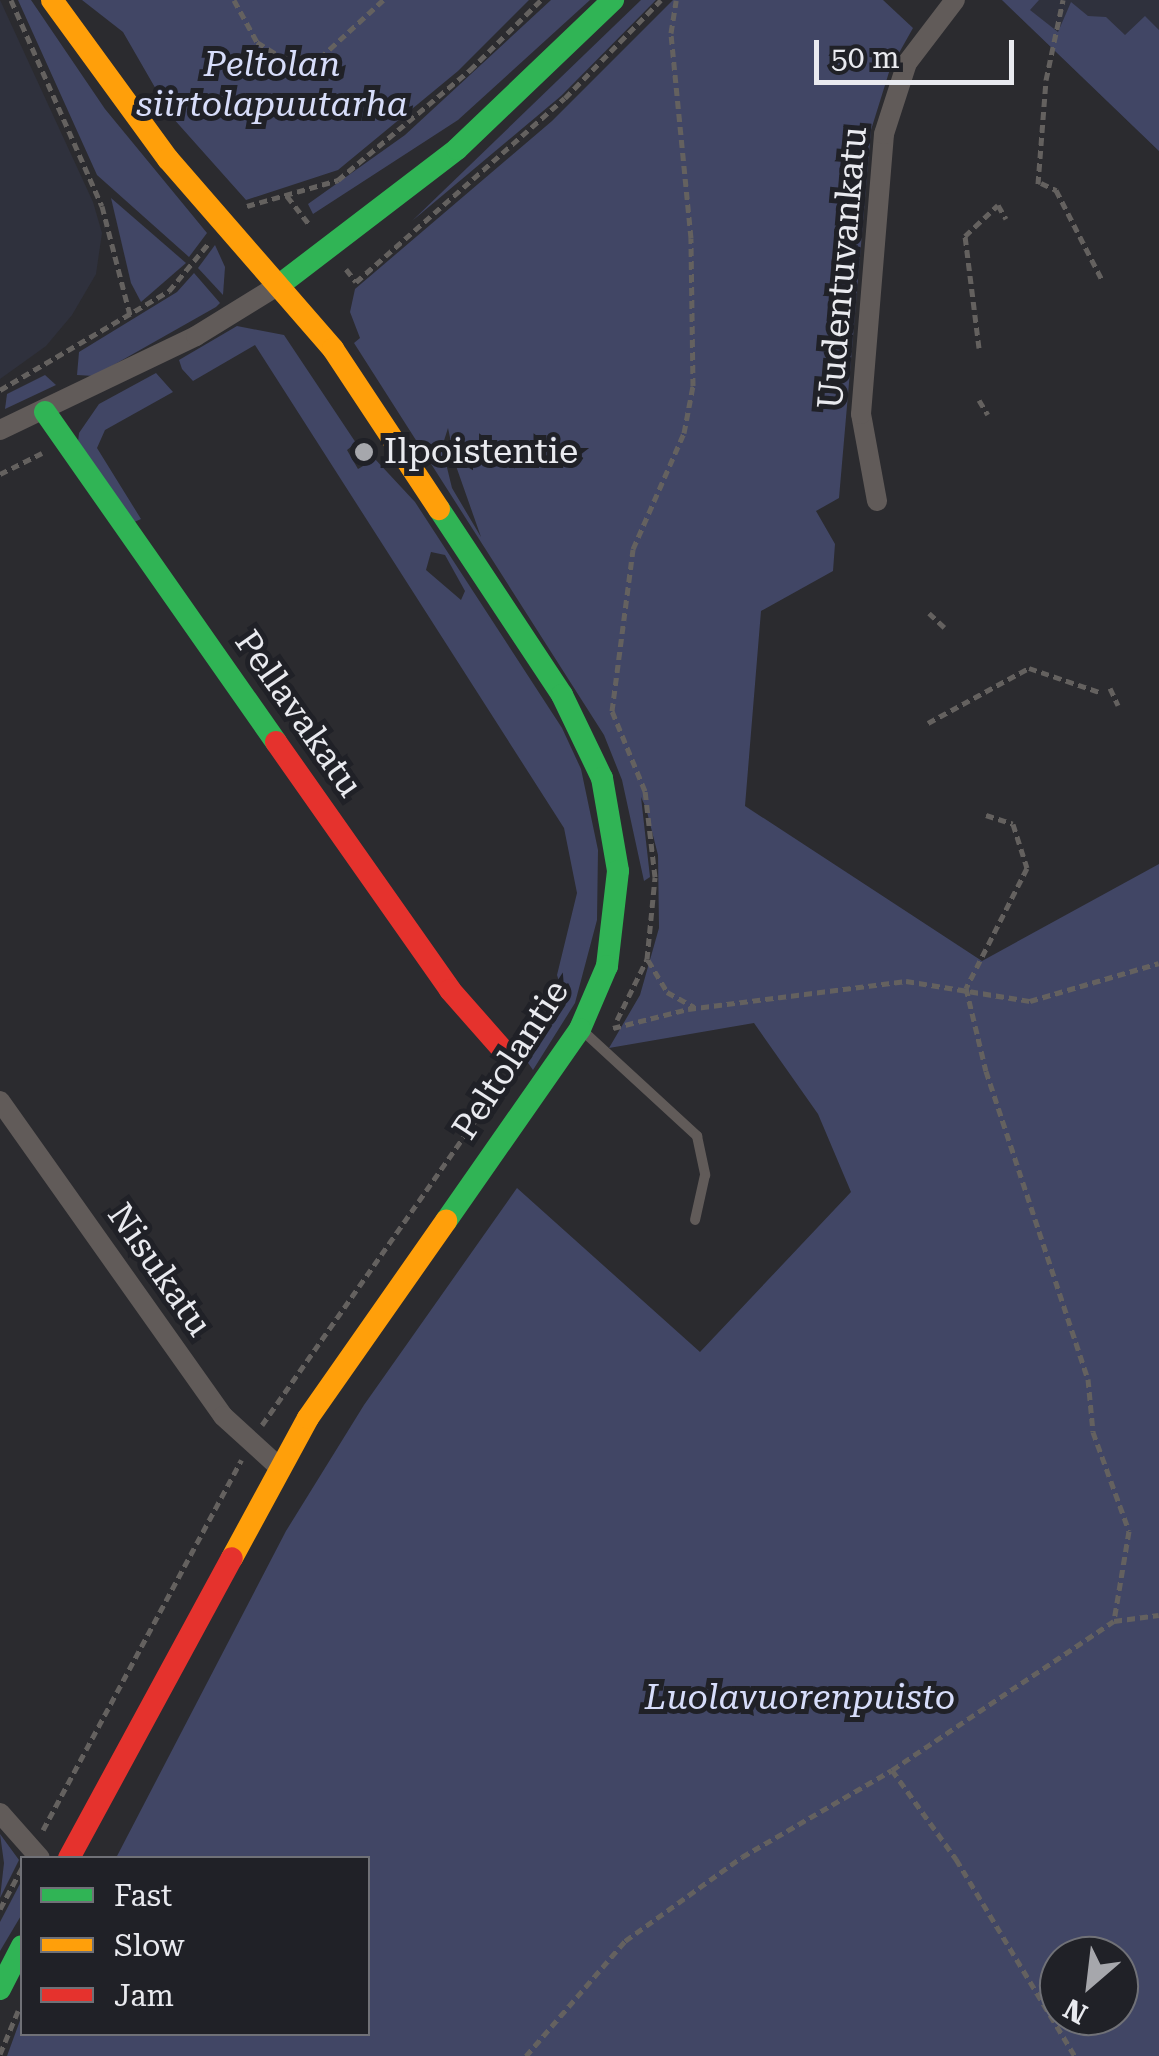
<!DOCTYPE html>
<html>
<head>
<meta charset="utf-8">
<style>
  body { margin:0 }
  #map { position:relative; width:1159px; height:2056px; overflow:hidden; background:#2b2b2f; font-family:"Roboto Serif",serif }
  div>[style] { position:absolute }
  .built>* { inset:0; background:#2f313d }
  .green>* { inset:0; background:#414665 }
  .path>* { height:5px; margin-top:-2.5px; transform-origin:0; background:repeating-linear-gradient(90deg,#64615f 0 8px,transparent 0 13px) }
  .lane>* { height:10px; margin:-5px; padding:0 5px; transform-origin:5px; border-radius:5px; background:#615b59 }
  .street>* { height:20px; margin:-10px; padding:0 10px; transform-origin:10px; border-radius:10px; background:#615b59 }
  .fast>* { height:22px; margin:-11px; padding:0 11px; transform-origin:11px; border-radius:11px; background:#30b455 }
  .slow>* { height:22px; margin:-11px; padding:0 11px; transform-origin:11px; border-radius:11px; background:#ff9f0a }
  .jam>* { height:22px; margin:-11px; padding:0 11px; transform-origin:11px; border-radius:11px; background:#e5322d }
  .dots>* { width:28px; height:28px; translate:-50% -50%; box-sizing:border-box; border:5px solid #202127; border-radius:50% }
  span { translate:-50% -50%; white-space:nowrap; text-align:center; line-height:1.15; -webkit-text-stroke:10px #202127; paint-order:stroke }
  .park-label { font-size:35px; color:#d7ddfa; font-style:italic }
  .street-label { font-size:35px; color:#e9eaef }
  .poi-label { font-size:35px; color:#e9eaef }
  .left { translate:0 -50%; text-align:left }
  .legend { position:absolute; left:20px; top:1856px; width:350px; height:180px; box-sizing:border-box; background:#202127; border:2px solid #707177; margin:0; padding:12px 18px; list-style:none; font-size:30px; color:#e9eaef }
  .legend li { display:flex; align-items:center; gap:20px; height:50px }
  .legend b { width:50px; border:2px solid #707177 }
  .north { position:absolute; left:1039px; top:1936px; width:100px; height:100px; box-sizing:border-box; background:#202127; border:2px solid #707177; border-radius:50%; rotate:208deg; font-size:28px; font-weight:700; line-height:40px; text-align:center; color:#e9eaef }
  .north::after { content:''; display:block; margin:auto; width:35px; height:45px; background:#a6a7ac; clip-path:polygon(50% 0,100% 100%,50% 72%,0 100%) }
  .scale { position:absolute; left:814px; top:40px; width:200px; height:45px; box-sizing:border-box; border:5px solid #e9eaef; border-top:0; padding-left:12px; font-size:30px; line-height:35px; white-space:nowrap; color:#e9eaef; -webkit-text-stroke:8px #202127; paint-order:stroke }
</style>
</head>
<body>
<div id="map">
  <div class="built">
    <div style="clip-path:polygon(0 0,93px 202px,102px 233px,96px 274px,72px 315px,46px 346px,0 379px)"></div>
    <div style="clip-path:polygon(1002px 0,1159px 0,1159px 151px)"></div>
  </div>
  <div class="green">
    <div style="clip-path:polygon(18px 0,31px 0,105px 109px,207px 233px,189px 257px,97px 175px)"></div>
    <div style="clip-path:polygon(82px 0,529px 0,458px 71px,338px 170px,246px 200px,172px 117px,123px 32px)"></div>
    <div style="clip-path:polygon(551px 0,590px 0,458px 120px,313px 214px,308px 204px,405px 135px)"></div>
    <div style="clip-path:polygon(641px 0,656px 0,561px 96px,412px 221px)"></div>
    <div style="clip-path:polygon(evenodd,673px 0,883px 0,913px 28px,890px 69px,871px 130px,839px 498px,816px 511px,835px 544px,833px 571px,761px 611px,745px 806px,982px 961px,1159px 864px,1159px 2056px,7px 2056px,22px 2015px,22px 2034px,368px 2034px,368px 1858px,116px 1858px,286px 1531px,364px 1405px,517px 1188px,700px 1352px,851px 1192px,818px 1114px,754px 1023px,609px 1048px,640px 995px,659px 928px,658px 855px,646px 808px,641px 797px,650px 877px,644px 881px,622px 780px,604px 735px,354px 343px,360px 338px,350px 312px,355px 289px,552px 121px,673px 0,448px 428px,456px 466px,481px 537px,452px 488px,442px 447px,448px 428px,673px 0,1059px 1956px,1119px 1956px,1119px 2016px,1059px 2016px,1059px 1956px)"></div>
    <div style="clip-path:polygon(1002px 0,1039px 0,1030px 10px,1058px 32px,1071px 2px,1088px 16px,1106px 17px,1125px 35px,1145px 16px,1159px 30px,1159px 151px)"></div>
    <div style="clip-path:polygon(111px 198px,186px 263px,141px 302px,131px 283px)"></div>
    <div style="clip-path:polygon(215px 245px,225px 267px,223px 295px,198px 268px)"></div>
    <div style="clip-path:polygon(194px 273px,220px 303px,216px 307px,94px 376px,77px 375px,79px 352px,177px 292px)"></div>
    <div style="clip-path:polygon(evenodd,237px 326px,284px 335px,356px 443px,347px 450px,358px 469px,375px 459px,415px 502px,562px 728px,581px 769px,598px 850px,597px 920px,575px 1003px,533px 1070px,526px 1060px,566px 1004px,557px 975px,577px 893px,564px 828px,255px 345px,193px 381px,182px 369px,179px 360px,237px 326px,431px 552px,445px 555px,465px 591px,461px 600px,426px 570px,431px 552px)"></div>
    <div style="clip-path:polygon(156px 373px,173px 392px,105px 430px,97px 448px,141px 519px,130px 524px,78px 442px,79px 433px,99px 404px)"></div>
    <div style="clip-path:polygon(45px 375px,56px 385px,5px 409px,7px 394px)"></div>
    <div style="clip-path:polygon(0 1834px,19px 1860px,0 1898px,4px 1863px)"></div>
    <div style="clip-path:polygon(22px 1880px,22px 1914px,0 1951px,0 1922px)"></div>
  </div>
  <div class="path">
    <div style="left:11px;top:0;width:225px;rotate:66.2deg"></div>
    <div style="left:102px;top:206px;width:113px;rotate:75.6deg"></div>
    <div style="left:234px;top:0;width:48px;rotate:61.3deg"></div>
    <div style="left:257px;top:42px;width:28px;rotate:32deg"></div>
    <div style="left:281px;top:57px;width:39px;rotate:1deg"></div>
    <div style="left:320px;top:58px;width:86px;rotate:-42.6deg"></div>
    <div style="left:1041px;top:183px;width:17px;rotate:25deg"></div>
    <div style="left:1056px;top:190px;width:103px;rotate:62.9deg"></div>
    <div style="left:1038px;top:184px;width:104px;rotate:-85.6deg"></div>
    <div style="left:1046px;top:80px;width:82px;rotate:-78deg"></div>
    <div style="left:287px;top:196px;width:37px;rotate:52deg"></div>
    <div style="left:247px;top:206px;width:95px;rotate:-15.9deg"></div>
    <div style="left:338px;top:180px;width:172px;rotate:-39.8deg"></div>
    <div style="left:470px;top:70px;width:100px;rotate:-44.6deg"></div>
    <div style="left:346px;top:269px;width:16px;rotate:52deg"></div>
    <div style="left:356px;top:282px;width:278px;rotate:-41.4deg"></div>
    <div style="left:565px;top:98px;width:137px;rotate:-45.6deg"></div>
    <div style="left:979px;top:348px;width:113px;rotate:-97.1deg"></div>
    <div style="left:965px;top:236px;width:45px;rotate:-43.2deg"></div>
    <div style="left:998px;top:205px;width:16px;rotate:60deg"></div>
    <div style="left:0;top:390px;width:196px;rotate:-30.4deg"></div>
    <div style="left:169px;top:291px;width:61px;rotate:-50.3deg"></div>
    <div style="left:979px;top:400px;width:17px;rotate:59deg"></div>
    <div style="left:0;top:474px;width:47px;rotate:-26.6deg"></div>
    <div style="left:929px;top:613px;width:21px;rotate:43deg"></div>
    <div style="left:1110px;top:688px;width:19px;rotate:65deg"></div>
    <div style="left:928px;top:723px;width:115px;rotate:-28.6deg"></div>
    <div style="left:1029px;top:668px;width:77px;rotate:18.9deg"></div>
    <div style="left:986px;top:815px;width:28px;rotate:18deg"></div>
    <div style="left:1013px;top:824px;width:46px;rotate:72.3deg"></div>
    <div style="left:1027px;top:868px;width:135px;rotate:116.9deg"></div>
    <div style="left:966px;top:988px;width:85px;rotate:76.5deg"></div>
    <div style="left:986px;top:1071px;width:324px;rotate:71.7deg"></div>
    <div style="left:1088px;top:1379px;width:53px;rotate:84.6deg"></div>
    <div style="left:1093px;top:1432px;width:105px;rotate:70deg"></div>
    <div style="left:1129px;top:1531px;width:91px;rotate:99.5deg"></div>
    <div style="left:648px;top:960px;width:37px;rotate:59deg"></div>
    <div style="left:667px;top:992px;width:31px;rotate:29deg"></div>
    <div style="left:617px;top:1020px;width:68px;rotate:-63.8deg"></div>
    <div style="left:647px;top:959px;width:82px;rotate:-84.4deg"></div>
    <div style="left:655px;top:877px;width:87px;rotate:-96.6deg"></div>
    <div style="left:645px;top:791px;width:87px;rotate:-112.4deg"></div>
    <div style="left:612px;top:711px;width:163px;rotate:-82.6deg"></div>
    <div style="left:633px;top:549px;width:127px;rotate:-66.3deg"></div>
    <div style="left:684px;top:433px;width:48px;rotate:-79.2deg"></div>
    <div style="left:693px;top:386px;width:148px;rotate:-90.8deg"></div>
    <div style="left:691px;top:238px;width:206px;rotate:-95.6deg"></div>
    <div style="left:671px;top:33px;width:33px;rotate:-81deg"></div>
    <div style="left:613px;top:1028px;width:77px;rotate:-14.2deg"></div>
    <div style="left:688px;top:1009px;width:220px;rotate:-7.3deg"></div>
    <div style="left:906px;top:981px;width:126px;rotate:9.2deg"></div>
    <div style="left:1030px;top:1001px;width:134px;rotate:-16.4deg"></div>
    <div style="left:262px;top:1425px;width:424px;rotate:-55deg"></div>
    <div style="left:892px;top:1770px;width:110px;rotate:54.3deg"></div>
    <div style="left:956px;top:1859px;width:230px;rotate:58.9deg"></div>
    <div style="left:43px;top:1830px;width:420px;rotate:-61.8deg"></div>
    <div style="left:0;top:1909px;width:47px;rotate:-61.8deg"></div>
    <div style="left:0;top:2054px;width:47px;rotate:-67.3deg"></div>
    <div style="left:526px;top:2056px;width:152px;rotate:-49.3deg"></div>
    <div style="left:625px;top:1941px;width:144px;rotate:-35.7deg"></div>
    <div style="left:742px;top:1857px;width:173px;rotate:-30.1deg"></div>
    <div style="left:892px;top:1770px;width:267px;rotate:-33.9deg"></div>
    <div style="left:1114px;top:1621px;width:45px;rotate:-7.6deg"></div>
  </div>
  <div class="lane">
    <div style="left:584px;top:1032px;width:154px;rotate:42.6deg"></div>
    <div style="left:697px;top:1136px;width:40px;rotate:78deg"></div>
    <div style="left:705px;top:1175px;width:46px;rotate:102.5deg"></div>
  </div>
  <div class="street">
    <div style="left:0;top:430px;width:217px;rotate:-25.6deg"></div>
    <div style="left:196px;top:336px;width:101px;rotate:-31.6deg"></div>
    <div style="left:877px;top:501px;width:88px;rotate:-100.4deg"></div>
    <div style="left:861px;top:414px;width:281px;rotate:-85.3deg"></div>
    <div style="left:884px;top:134px;width:75px;rotate:-72.1deg"></div>
    <div style="left:907px;top:63px;width:79px;rotate:-52.7deg"></div>
    <div style="left:0;top:1101px;width:386px;rotate:54.7deg"></div>
    <div style="left:223px;top:1416px;width:74px;rotate:42.3deg"></div>
    <div style="left:0;top:1813px;width:60px;rotate:48.4deg"></div>
  </div>
  <div class="fast">
    <div style="left:282px;top:283px;width:220px;rotate:-37.4deg"></div>
    <div style="left:457px;top:149px;width:216px;rotate:-43.7deg"></div>
    <div style="left:45px;top:412px;width:403px;rotate:55deg"></div>
    <div style="left:439px;top:509px;width:223px;rotate:56.5deg"></div>
    <div style="left:562px;top:695px;width:92px;rotate:64.3deg"></div>
    <div style="left:602px;top:778px;width:94px;rotate:80.2deg"></div>
    <div style="left:618px;top:871px;width:96px;rotate:96.6deg"></div>
    <div style="left:607px;top:966px;width:69px;rotate:113.2deg"></div>
    <div style="left:580px;top:1029px;width:234px;rotate:124.9deg"></div>
    <div style="left:0;top:1989px;width:48px;rotate:-62.9deg"></div>
  </div>
  <div class="slow">
    <div style="left:52px;top:0;width:197px;rotate:53.9deg"></div>
    <div style="left:168px;top:159px;width:252px;rotate:49deg"></div>
    <div style="left:333px;top:349px;width:192px;rotate:56.5deg"></div>
    <div style="left:232px;top:1558px;width:159px;rotate:-61.5deg"></div>
    <div style="left:308px;top:1418px;width:241px;rotate:-55deg"></div>
  </div>
  <div class="jam">
    <div style="left:276px;top:742px;width:303px;rotate:54.9deg"></div>
    <div style="left:450px;top:990px;width:79px;rotate:48.6deg"></div>
    <div style="left:69px;top:1858px;width:341px;rotate:-61.5deg"></div>
  </div>
  <div class="dots">
    <div style="left:364px;top:452px;background:#a6a7ac"></div>
  </div>
  <div class="park-label">
    <span style="left:272px;top:85px">Peltolan<br>siirtolapuutarha</span>
    <span style="left:800px;top:1698px">Luolavuorenpuisto</span>
  </div>
  <div class="street-label">
    <span style="left:843px;top:268px;rotate:-85deg">Uudentuvankatu</span>
    <span style="left:298px;top:714px;rotate:55deg">Pellavakatu</span>
    <span style="left:511px;top:1060px;rotate:-57deg">Peltolantie</span>
    <span style="left:159px;top:1270px;rotate:55deg">Nisukatu</span>
  </div>
  <div class="poi-label">
    <span class="left" style="left:384px;top:452px">Ilpoistentie</span>
  </div>
  <ul class="legend">
  <li><b style="height:12px;background:#30b455"></b>Fast</li>
  <li><b style="height:12px;background:#ff9f0a"></b>Slow</li>
  <li><b style="height:12px;background:#e5322d"></b>Jam</li>
  </ul>
  <div class="north">N</div>
  <div class="scale">50 m</div>
</div>
</body>
</html>
